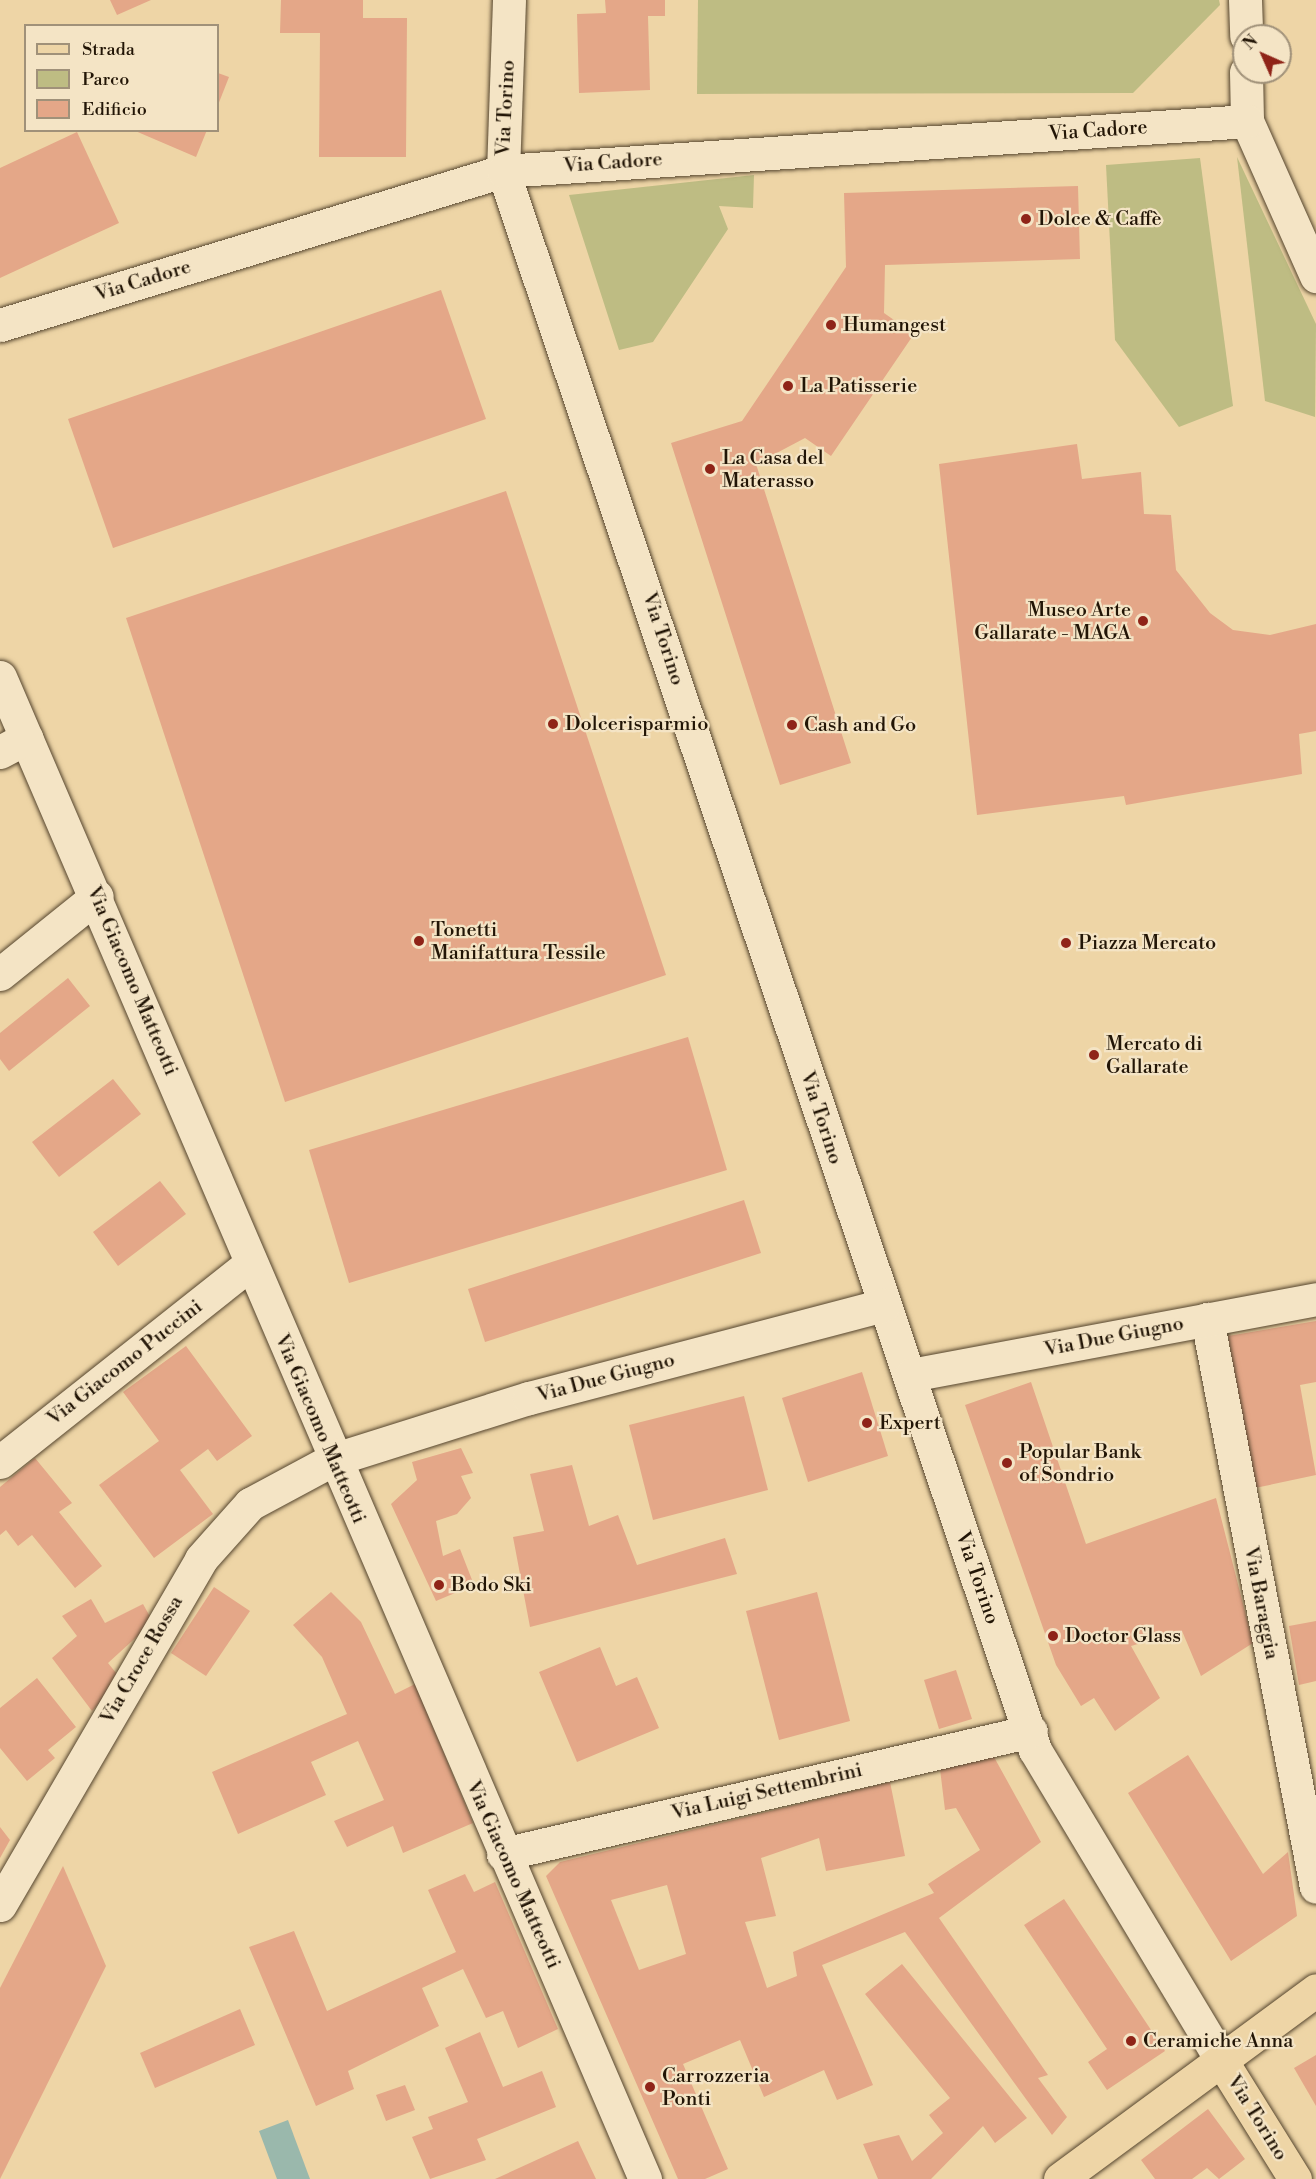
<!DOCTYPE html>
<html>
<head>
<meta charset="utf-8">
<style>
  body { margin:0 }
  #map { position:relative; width:1316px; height:2179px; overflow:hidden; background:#eed5a6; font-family:"Libre Bodoni",serif }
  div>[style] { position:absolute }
  .green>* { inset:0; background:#bebc83 }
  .water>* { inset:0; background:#9ab8ac }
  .building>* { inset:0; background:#e4a788 }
  .roads { filter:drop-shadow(0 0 2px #55452e) drop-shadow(0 0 2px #55452e) }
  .minor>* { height:33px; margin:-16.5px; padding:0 16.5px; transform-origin:16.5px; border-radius:16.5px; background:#f4e4c5 }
  .major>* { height:33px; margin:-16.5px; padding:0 16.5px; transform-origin:16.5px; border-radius:16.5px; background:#eed5a6 }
  .dots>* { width:16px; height:16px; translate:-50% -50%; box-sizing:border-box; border:3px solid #f4e4c5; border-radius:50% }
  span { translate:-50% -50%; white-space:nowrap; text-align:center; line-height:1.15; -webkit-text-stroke:4.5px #f4e4c5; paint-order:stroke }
  .street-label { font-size:20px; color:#221506 }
  .poi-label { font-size:20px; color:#221506 }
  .left { translate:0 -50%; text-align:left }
  .right { translate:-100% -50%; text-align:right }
  .legend { position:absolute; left:24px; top:24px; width:195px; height:108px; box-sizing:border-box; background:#f4e4c5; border:2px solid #a09179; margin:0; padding:8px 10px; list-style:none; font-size:18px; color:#221506 }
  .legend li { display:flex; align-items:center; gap:12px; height:30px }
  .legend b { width:30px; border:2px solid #a09179 }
  .north { position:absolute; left:1232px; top:24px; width:60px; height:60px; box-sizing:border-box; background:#f4e4c5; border:2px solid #a09179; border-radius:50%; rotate:315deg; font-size:16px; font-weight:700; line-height:24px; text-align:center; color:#221506 }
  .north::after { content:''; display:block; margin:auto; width:21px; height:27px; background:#8f2418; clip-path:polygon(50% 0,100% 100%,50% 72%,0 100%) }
</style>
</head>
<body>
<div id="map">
  <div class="green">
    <div style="clip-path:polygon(698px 0,1219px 0,1220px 5px,1133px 93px,697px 94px)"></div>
    <div style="clip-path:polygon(1237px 157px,1316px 324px,1315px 417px,1265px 401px)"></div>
    <div style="clip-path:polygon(1200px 158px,1233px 406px,1179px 427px,1115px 340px,1106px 165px)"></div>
    <div style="clip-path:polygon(754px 175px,753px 208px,719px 206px,728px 229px,653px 342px,619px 350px,569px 195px)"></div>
  </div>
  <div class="water">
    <div style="clip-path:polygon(288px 2120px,310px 2179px,277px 2179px,259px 2131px)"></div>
  </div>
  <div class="building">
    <div style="clip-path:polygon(110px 0,151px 0,117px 15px)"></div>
    <div style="clip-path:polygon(281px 0,363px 0,363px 18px,407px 18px,406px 157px,319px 157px,320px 33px,280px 33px)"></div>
    <div style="clip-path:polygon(605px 0,665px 0,665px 16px,648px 16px,650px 90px,579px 93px,577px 14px,606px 13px)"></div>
    <div style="clip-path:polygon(218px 73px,229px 77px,218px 105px)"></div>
    <div style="clip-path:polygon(133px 130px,207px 130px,196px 157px)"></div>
    <div style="clip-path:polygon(77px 132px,119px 223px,0 278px,0 168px)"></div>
    <div style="clip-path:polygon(1078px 186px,1080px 259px,885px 265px,884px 313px,914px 334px,831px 456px,805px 438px,756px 464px,851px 763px,780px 785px,671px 443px,742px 421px,846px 267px,844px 193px)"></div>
    <div style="clip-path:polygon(441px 290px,486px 419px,113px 548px,68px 419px)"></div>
    <div style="clip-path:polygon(1077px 444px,1082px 479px,1141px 472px,1144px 514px,1171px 515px,1176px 570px,1210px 613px,1233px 630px,1270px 635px,1316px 624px,1316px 731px,1299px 734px,1302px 774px,1126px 805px,1124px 796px,977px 815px,939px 464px)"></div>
    <div style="clip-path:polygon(506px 491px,666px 975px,285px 1102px,126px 618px)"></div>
    <div style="clip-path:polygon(68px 978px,90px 1006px,9px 1071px,0 1059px,0 1033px)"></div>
    <div style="clip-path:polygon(688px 1037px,727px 1170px,349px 1283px,309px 1150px)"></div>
    <div style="clip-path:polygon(113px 1079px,141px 1114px,59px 1177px,32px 1142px)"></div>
    <div style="clip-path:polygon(160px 1181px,186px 1214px,118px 1266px,93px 1232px)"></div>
    <div style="clip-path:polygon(744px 1200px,761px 1253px,485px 1342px,468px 1289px)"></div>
    <div style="clip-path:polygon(1316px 1321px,1316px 1382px,1300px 1385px,1316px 1475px,1255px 1488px,1228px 1336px)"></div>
    <div style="clip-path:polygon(186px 1346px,252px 1436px,217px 1461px,208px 1449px,180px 1470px,213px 1514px,154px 1558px,99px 1485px,159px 1441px,123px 1392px)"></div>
    <div style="clip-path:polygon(862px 1372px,888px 1456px,808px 1482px,782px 1398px)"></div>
    <div style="clip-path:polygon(1031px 1382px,1086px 1544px,1216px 1498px,1253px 1643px,1201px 1676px,1182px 1631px,1131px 1646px,1160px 1698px,1115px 1731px,1094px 1698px,1081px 1706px,1056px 1665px,965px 1405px)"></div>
    <div style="clip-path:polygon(744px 1396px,768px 1490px,653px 1520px,629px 1425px)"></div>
    <div style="clip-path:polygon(461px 1448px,473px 1473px,461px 1476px,471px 1498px,457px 1514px,436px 1521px,443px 1556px,460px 1549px,474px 1585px,436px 1601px,391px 1504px,417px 1480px,412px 1462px)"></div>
    <div style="clip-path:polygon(35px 1458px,72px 1503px,59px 1512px,102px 1566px,75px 1588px,32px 1535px,18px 1546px,6px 1530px,0 1535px,0 1487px)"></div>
    <div style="clip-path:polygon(572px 1465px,589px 1526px,618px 1515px,637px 1565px,725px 1538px,737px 1574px,530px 1627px,513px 1537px,544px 1531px,530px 1474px)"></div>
    <div style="clip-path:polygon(214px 1587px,250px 1611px,206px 1676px,171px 1653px)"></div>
    <div style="clip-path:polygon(331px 1592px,361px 1622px,395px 1694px,415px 1684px,473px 1823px,403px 1853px,393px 1826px,347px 1847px,334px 1821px,384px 1800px,358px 1741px,311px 1762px,326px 1795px,238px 1834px,212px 1772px,347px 1714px,322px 1657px,293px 1625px)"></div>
    <div style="clip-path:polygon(817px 1592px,850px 1721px,779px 1740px,746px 1611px)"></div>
    <div style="clip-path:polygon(91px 1599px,105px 1623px,143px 1604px,153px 1622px,108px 1663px,121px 1679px,92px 1711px,52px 1658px,77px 1636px,62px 1616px)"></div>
    <div style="clip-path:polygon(1316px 1621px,1316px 1681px,1299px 1685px,1289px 1626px)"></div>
    <div style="clip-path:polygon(600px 1647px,616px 1686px,637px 1677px,659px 1728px,577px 1762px,539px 1672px)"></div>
    <div style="clip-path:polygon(956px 1670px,972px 1719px,939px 1729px,924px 1680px)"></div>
    <div style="clip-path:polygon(37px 1678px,76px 1727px,48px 1750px,55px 1758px,27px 1781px,0 1748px,0 1708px)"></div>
    <div style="clip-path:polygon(1188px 1755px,1263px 1874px,1288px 1852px,1297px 1916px,1231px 1961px,1128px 1793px)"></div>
    <div style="clip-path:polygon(evenodd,994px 1757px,1041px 1842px,939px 1918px,1048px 2075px,1038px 2078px,1067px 2117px,1052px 2135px,905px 1932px,822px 1965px,873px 2085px,837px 2100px,824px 2070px,764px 2097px,740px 2040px,683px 2064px,728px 2169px,705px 2179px,678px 2179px,546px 1876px,560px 1862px,890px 1782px,905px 1856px,826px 1871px,819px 1838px,761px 1858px,776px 1916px,745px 1922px,767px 1988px,797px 1976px,793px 1952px,934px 1893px,928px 1884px,980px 1850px,956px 1808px,945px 1810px,940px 1769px,994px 1757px,667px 1885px,686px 1954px,639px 1970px,611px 1900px,667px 1885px)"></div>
    <div style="clip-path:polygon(0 1827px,10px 1840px,0 1858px)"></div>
    <div style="clip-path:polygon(63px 1866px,106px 1966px,0 2179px,0 1988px)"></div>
    <div style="clip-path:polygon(465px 1874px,474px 1892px,495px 1882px,558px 2029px,518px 2048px,503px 2011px,486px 2018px,463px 1969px,422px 1988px,439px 2026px,348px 2071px,354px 2089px,316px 2106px,249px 1947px,294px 1931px,327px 2011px,456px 1952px,428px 1890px)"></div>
    <div style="clip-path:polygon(1064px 1899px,1165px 2051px,1107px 2090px,1088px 2062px,1107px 2049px,1024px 1925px)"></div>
    <div style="clip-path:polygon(902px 1964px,1027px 2118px,995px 2143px,983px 2126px,931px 2179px,878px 2179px,863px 2144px,899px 2135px,912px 2161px,943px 2133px,929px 2115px,950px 2098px,865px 1994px)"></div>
    <div style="clip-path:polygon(240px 2009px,255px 2045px,155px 2088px,140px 2053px)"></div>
    <div style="clip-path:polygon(480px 2032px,503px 2087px,542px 2071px,556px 2107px,477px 2139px,486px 2160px,430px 2179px,412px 2137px,433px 2129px,428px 2117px,468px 2102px,445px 2048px)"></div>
    <div style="clip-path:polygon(1316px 2055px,1316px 2106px,1294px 2068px)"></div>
    <div style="clip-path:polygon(405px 2085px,415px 2110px,386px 2121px,376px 2095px)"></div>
    <div style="clip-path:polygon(1208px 2109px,1245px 2159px,1219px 2179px,1207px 2168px,1192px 2179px,1155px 2179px,1141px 2160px)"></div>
    <div style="clip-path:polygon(578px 2141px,596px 2179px,495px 2179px)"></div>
  </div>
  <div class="roads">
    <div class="minor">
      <div style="left:509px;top:0;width:171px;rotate:92deg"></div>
      <div style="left:503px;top:171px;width:1666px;rotate:71.38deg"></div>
      <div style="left:1035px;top:1750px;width:362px;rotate:59deg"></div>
      <div style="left:1245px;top:0;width:36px;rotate:88deg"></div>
      <div style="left:1246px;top:72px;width:49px;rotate:88.8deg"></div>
      <div style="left:1247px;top:121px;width:170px;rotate:66deg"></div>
      <div style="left:0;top:325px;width:526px;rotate:-17.02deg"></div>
      <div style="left:503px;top:171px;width:746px;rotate:-3.84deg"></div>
      <div style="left:0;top:677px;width:1635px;rotate:66.76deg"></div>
      <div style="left:0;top:752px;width:30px;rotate:-28deg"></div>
      <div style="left:0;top:974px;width:124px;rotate:-38.8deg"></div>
      <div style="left:1207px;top:1319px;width:578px;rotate:79.14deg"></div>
      <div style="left:911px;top:1375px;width:412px;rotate:-10.6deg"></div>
      <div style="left:0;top:1462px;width:319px;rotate:-38.4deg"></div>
      <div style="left:503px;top:1854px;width:542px;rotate:-13.11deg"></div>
      <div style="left:0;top:1905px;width:400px;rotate:-59.8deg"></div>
      <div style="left:201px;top:1559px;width:74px;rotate:-48.3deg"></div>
      <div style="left:250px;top:1504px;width:93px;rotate:-28.2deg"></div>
      <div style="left:332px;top:1460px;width:207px;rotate:-17.5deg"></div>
      <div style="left:529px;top:1398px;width:367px;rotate:-14.7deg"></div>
    </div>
    <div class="major">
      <div style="left:1221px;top:2060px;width:140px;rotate:58.1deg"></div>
      <div style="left:1060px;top:2179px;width:318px;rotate:-36.4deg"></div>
    </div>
  </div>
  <div class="dots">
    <div style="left:1026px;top:219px;background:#8f2418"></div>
    <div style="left:831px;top:325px;background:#8f2418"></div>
    <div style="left:788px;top:386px;background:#8f2418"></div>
    <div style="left:710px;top:469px;background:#8f2418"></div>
    <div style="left:1143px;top:621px;background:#8f2418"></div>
    <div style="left:553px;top:724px;background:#8f2418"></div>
    <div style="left:792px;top:725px;background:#8f2418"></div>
    <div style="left:419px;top:941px;background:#8f2418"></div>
    <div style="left:1066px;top:943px;background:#8f2418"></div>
    <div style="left:1094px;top:1055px;background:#8f2418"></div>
    <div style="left:867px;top:1423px;background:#8f2418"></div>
    <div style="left:1007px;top:1463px;background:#8f2418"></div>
    <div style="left:439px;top:1585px;background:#8f2418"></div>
    <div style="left:1053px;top:1636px;background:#8f2418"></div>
    <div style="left:1131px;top:2041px;background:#8f2418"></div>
    <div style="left:650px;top:2087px;background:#8f2418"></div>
  </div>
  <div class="street-label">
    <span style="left:506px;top:108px;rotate:-87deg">Via Torino</span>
    <span style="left:1098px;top:131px;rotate:-4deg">Via Cadore</span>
    <span style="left:613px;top:163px;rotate:-4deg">Via Cadore</span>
    <span style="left:143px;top:281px;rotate:-17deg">Via Cadore</span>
    <span style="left:663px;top:639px;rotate:72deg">Via Torino</span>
    <span style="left:132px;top:981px;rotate:67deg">Via Giacomo Matteotti</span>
    <span style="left:821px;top:1118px;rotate:72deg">Via Torino</span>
    <span style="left:1114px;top:1337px;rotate:-11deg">Via Due Giugno</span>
    <span style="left:125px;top:1363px;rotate:-38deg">Via Giacomo Puccini</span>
    <span style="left:606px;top:1378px;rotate:-15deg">Via Due Giugno</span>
    <span style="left:320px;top:1429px;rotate:67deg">Via Giacomo Matteotti</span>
    <span style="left:977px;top:1578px;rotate:71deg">Via Torino</span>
    <span style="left:1261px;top:1603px;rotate:79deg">Via Baraggia</span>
    <span style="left:142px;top:1660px;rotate:-60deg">Via Croce Rossa</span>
    <span style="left:767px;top:1792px;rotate:-13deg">Via Luigi Settembrini</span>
    <span style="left:513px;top:1875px;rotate:66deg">Via Giacomo Matteotti</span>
    <span style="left:1257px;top:2118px;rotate:58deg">Via Torino</span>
  </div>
  <div class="poi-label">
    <span class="left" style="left:1038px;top:219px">Dolce &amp; Caffè</span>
    <span class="left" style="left:843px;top:325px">Humangest</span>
    <span class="left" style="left:800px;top:386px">La Patisserie</span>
    <span class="left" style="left:722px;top:470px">La Casa del<br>Materasso</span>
    <span class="right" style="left:1131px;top:622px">Museo Arte<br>Gallarate - MAGA</span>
    <span class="left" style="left:565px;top:724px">Dolcerisparmio</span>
    <span class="left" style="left:804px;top:725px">Cash and Go</span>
    <span class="left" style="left:431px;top:942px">Tonetti<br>Manifattura Tessile</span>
    <span class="left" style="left:1078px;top:943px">Piazza Mercato</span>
    <span class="left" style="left:1106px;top:1056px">Mercato di<br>Gallarate</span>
    <span class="left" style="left:879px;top:1423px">Expert</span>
    <span class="left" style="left:1019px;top:1464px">Popular Bank<br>of Sondrio</span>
    <span class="left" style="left:451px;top:1585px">Bodo Ski</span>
    <span class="left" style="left:1065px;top:1636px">Doctor Glass</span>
    <span class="left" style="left:1143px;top:2041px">Ceramiche Anna</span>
    <span class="left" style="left:662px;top:2088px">Carrozzeria<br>Ponti</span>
  </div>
  <ul class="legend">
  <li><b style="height:8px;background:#eed5a6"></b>Strada</li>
  <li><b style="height:16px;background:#bebc83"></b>Parco</li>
  <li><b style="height:16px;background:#e4a788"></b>Edificio</li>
  </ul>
  <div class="north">N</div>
</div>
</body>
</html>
